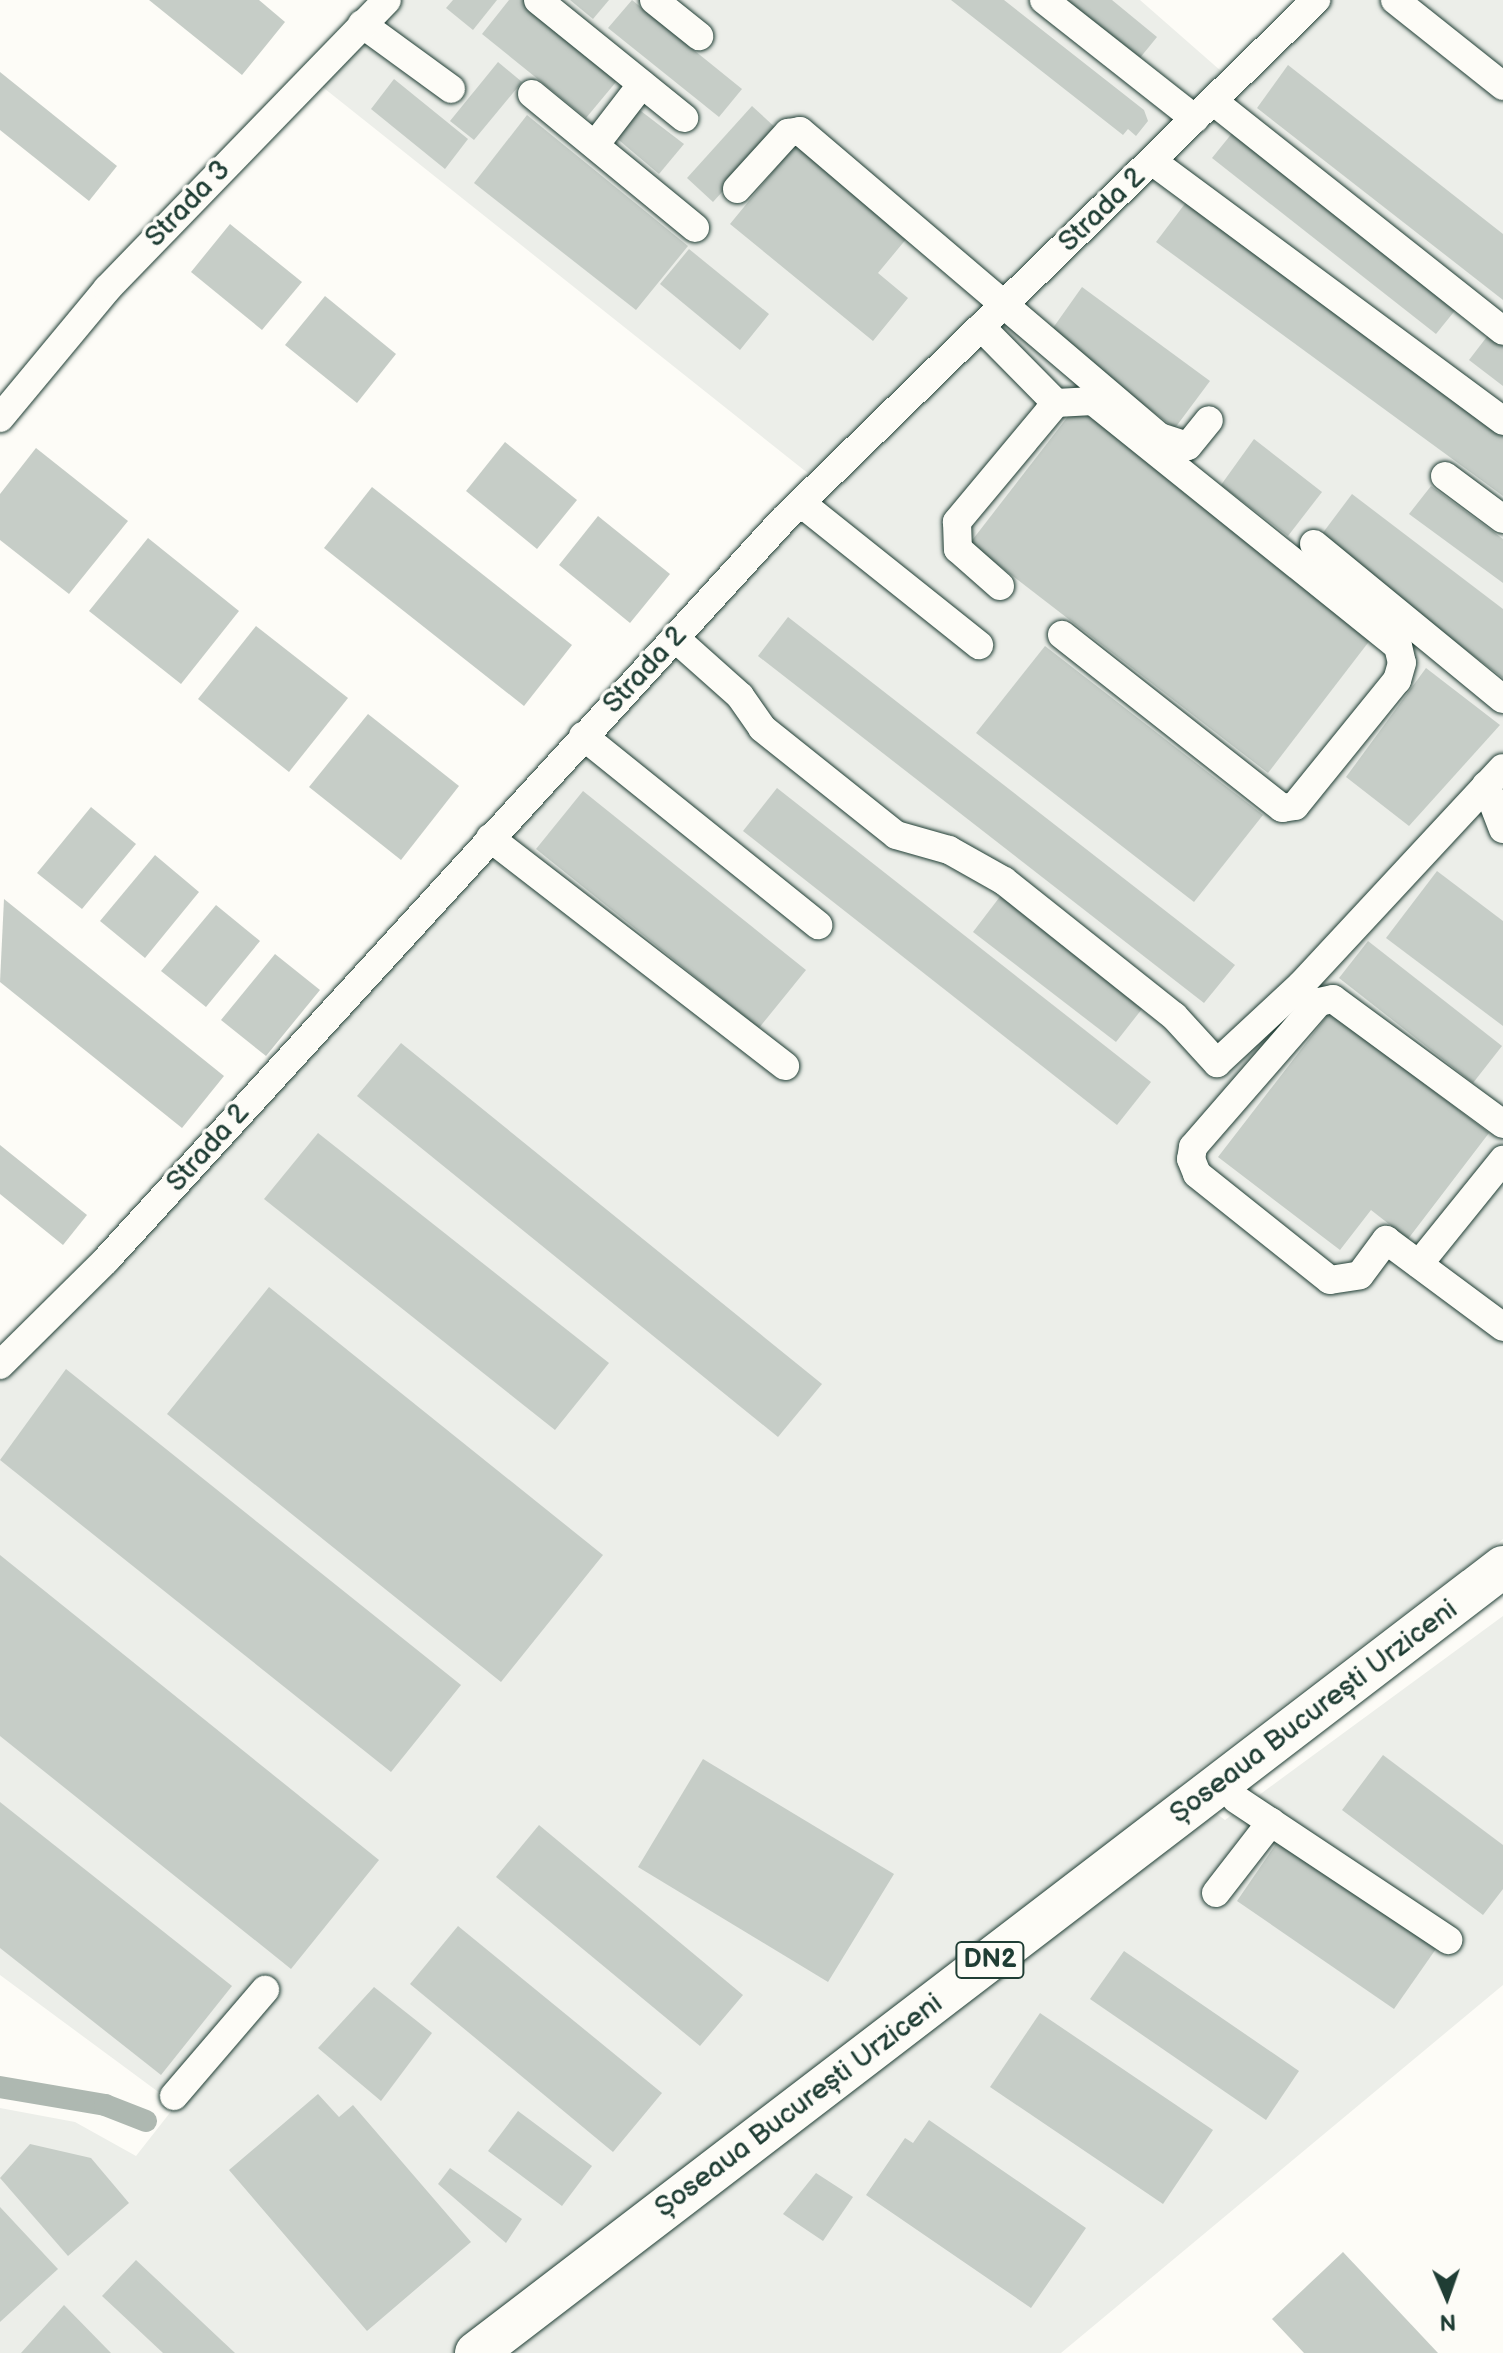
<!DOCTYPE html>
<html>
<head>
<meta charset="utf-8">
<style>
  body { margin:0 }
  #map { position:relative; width:1503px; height:2353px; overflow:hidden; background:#fdfcf7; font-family:"Balsamiq Sans",sans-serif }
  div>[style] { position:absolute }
  .built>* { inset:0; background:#eceee9 }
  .canal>* { height:22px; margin:-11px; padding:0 11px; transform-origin:11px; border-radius:11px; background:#aeb8b1 }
  .building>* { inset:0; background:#c6cdc7 }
  .roads { filter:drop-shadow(0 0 2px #1f3d34) drop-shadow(0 0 2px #1f3d34) }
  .minor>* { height:28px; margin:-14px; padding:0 14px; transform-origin:14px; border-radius:14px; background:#fdfcf7 }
  .highway>* { height:42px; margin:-21px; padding:0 21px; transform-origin:21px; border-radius:21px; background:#fdfcf7 }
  span { translate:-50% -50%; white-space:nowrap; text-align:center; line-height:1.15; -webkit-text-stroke:7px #fdfcf7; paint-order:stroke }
  .shield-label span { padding:2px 6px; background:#fdfcf7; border:2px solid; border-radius:6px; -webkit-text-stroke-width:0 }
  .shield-label { font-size:26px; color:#1f3d34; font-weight:700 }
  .street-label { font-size:28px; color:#1f3d34 }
  .north { position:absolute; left:1407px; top:2257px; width:80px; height:80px; -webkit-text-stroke:6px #fdfcf7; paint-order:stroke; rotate:178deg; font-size:22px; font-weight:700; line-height:32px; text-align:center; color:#1f3d34 }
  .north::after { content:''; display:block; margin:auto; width:28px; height:36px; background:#1f3d34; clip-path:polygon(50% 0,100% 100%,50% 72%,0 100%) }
</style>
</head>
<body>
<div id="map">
  <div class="built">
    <div style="clip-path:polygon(387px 0,1140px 0,1221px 71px,1296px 0,1503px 0,1503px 1539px,1178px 1785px,1225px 1820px,1503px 1616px,1503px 1985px,1061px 2353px,0 2353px,0 2108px,75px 2122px,136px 2156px,176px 2105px,0 1975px,0 1365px,819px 482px,310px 77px)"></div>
  </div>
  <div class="canal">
    <div style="left:0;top:2087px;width:107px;rotate:9.7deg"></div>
    <div style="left:105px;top:2105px;width:44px;rotate:21.3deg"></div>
  </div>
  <div class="building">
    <div style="clip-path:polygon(149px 0,259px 0,285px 22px,242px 75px)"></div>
    <div style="clip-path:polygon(453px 0,497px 0,473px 30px,446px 8px)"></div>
    <div style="clip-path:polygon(509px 0,527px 0,621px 76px,586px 118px,482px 34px)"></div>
    <div style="clip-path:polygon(570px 0,609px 0,593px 19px)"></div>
    <div style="clip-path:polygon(632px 0,742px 89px,719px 117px,608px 28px)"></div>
    <div style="clip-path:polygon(951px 0,1004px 0,1144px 110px,1148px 121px,1136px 136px,1128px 129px,1123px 135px)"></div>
    <div style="clip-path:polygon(1057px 0,1112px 0,1157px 37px,1135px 64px)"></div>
    <div style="clip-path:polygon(498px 62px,522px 82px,474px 140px,450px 121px)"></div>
    <div style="clip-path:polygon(1288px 65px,1503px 234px,1503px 300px,1257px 108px)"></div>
    <div style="clip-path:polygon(0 72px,117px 166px,89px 201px,0 130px)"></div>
    <div style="clip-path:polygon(394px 79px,468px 139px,445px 169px,371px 109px)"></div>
    <div style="clip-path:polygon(752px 106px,778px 130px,713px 202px,687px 178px)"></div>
    <div style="clip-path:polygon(637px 108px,684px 144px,659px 174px,614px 136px)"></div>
    <div style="clip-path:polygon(527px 115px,688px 246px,636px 310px,474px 183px)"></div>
    <div style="clip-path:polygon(1233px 132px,1457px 308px,1436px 334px,1212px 158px)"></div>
    <div style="clip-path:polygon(799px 140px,912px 232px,878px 273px,908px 298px,873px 341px,730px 224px)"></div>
    <div style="clip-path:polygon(1187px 201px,1503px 432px,1503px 496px,1156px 242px)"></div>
    <div style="clip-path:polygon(230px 224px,302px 282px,262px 330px,191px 272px)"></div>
    <div style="clip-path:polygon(689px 249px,769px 314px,740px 350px,660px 284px)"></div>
    <div style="clip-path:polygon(1082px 287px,1210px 381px,1175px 428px,1048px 335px)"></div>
    <div style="clip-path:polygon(325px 296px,396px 354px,357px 403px,285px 345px)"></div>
    <div style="clip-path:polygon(1489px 334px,1503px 346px,1503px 386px,1469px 360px)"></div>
    <div style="clip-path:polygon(1076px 406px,1374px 635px,1268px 773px,970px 543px)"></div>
    <div style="clip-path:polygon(1254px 439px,1322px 492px,1288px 536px,1221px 485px)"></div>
    <div style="clip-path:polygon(505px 442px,577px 500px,537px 549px,466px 491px)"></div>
    <div style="clip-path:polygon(36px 448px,128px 521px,69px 594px,0 540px,0 494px)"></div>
    <div style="clip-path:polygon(1431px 486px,1503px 539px,1503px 583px,1409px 514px)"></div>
    <div style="clip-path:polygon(372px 487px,572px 645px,524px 706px,324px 548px)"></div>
    <div style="clip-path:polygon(1352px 494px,1503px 609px,1503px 678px,1319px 538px)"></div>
    <div style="clip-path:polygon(598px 516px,670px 574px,630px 623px,559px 565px)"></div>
    <div style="clip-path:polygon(148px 538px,239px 611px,181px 684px,89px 611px)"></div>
    <div style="clip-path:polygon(788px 617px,1235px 965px,1204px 1003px,758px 656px)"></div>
    <div style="clip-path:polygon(256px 626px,348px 698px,289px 772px,198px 699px)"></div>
    <div style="clip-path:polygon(1045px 646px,1263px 815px,1194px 902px,976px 733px)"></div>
    <div style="clip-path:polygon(1426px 668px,1500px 725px,1409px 826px,1346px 777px)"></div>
    <div style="clip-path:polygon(368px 714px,459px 786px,401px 860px,309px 787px)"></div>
    <div style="clip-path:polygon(777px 788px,1151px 1082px,1117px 1125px,743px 831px)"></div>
    <div style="clip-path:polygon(583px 791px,806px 970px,759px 1028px,536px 849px)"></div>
    <div style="clip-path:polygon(91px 807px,136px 844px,82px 909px,37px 873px)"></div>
    <div style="clip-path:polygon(155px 855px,199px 892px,145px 958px,100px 921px)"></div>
    <div style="clip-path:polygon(1437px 871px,1503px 921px,1503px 1026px,1386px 938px)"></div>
    <div style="clip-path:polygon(1005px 890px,1149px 1000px,1116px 1042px,973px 932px)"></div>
    <div style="clip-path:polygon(4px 899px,224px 1076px,182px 1128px,0 982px)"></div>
    <div style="clip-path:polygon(216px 905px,260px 941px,206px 1007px,161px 971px)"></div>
    <div style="clip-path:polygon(1368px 941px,1502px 1046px,1473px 1083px,1339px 978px)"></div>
    <div style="clip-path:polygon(275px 954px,320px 990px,266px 1056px,221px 1020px)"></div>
    <div style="clip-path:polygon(1330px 1012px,1489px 1133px,1408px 1239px,1371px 1210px,1340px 1250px,1218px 1157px)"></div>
    <div style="clip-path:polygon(401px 1043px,822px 1384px,778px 1437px,357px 1096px)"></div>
    <div style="clip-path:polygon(318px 1133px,609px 1363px,555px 1430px,264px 1199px)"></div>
    <div style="clip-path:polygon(0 1145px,87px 1215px,63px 1245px,0 1194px)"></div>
    <div style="clip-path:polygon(269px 1287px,603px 1555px,501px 1682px,167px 1414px)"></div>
    <div style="clip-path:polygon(66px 1369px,461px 1685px,391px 1772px,0 1460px)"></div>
    <div style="clip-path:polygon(0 1555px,379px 1860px,291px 1969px,0 1736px)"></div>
    <div style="clip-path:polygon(1383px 1755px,1503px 1845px,1503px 1889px,1483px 1915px,1342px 1810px)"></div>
    <div style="clip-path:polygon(703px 1759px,894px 1874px,828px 1982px,638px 1867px)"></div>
    <div style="clip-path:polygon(0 1802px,232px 1986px,161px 2075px,0 1948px)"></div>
    <div style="clip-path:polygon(539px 1825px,743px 1995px,700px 2046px,496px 1877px)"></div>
    <div style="clip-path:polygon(1280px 1838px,1438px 1946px,1394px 2009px,1237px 1901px)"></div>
    <div style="clip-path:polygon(458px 1926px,662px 2093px,613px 2152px,410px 1984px)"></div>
    <div style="clip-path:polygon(1124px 1951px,1299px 2071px,1266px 2120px,1090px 1999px)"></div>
    <div style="clip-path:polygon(374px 1987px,432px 2033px,381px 2101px,318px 2048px)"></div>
    <div style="clip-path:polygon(1040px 2013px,1213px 2130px,1163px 2204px,990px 2087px)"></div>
    <div style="clip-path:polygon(318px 2094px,339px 2117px,353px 2105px,471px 2242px,367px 2331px,229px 2170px)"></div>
    <div style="clip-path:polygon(518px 2111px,592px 2166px,562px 2206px,488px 2151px)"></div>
    <div style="clip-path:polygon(929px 2120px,1086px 2228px,1031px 2308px,866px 2195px,905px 2138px,913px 2143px)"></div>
    <div style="clip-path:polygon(30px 2144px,91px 2158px,129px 2203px,68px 2256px,0 2178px)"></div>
    <div style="clip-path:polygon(450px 2168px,522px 2219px,506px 2243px,438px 2184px)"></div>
    <div style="clip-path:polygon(816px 2173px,853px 2197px,823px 2241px,783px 2214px)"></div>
    <div style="clip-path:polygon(0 2207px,58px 2269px,0 2322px)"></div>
    <div style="clip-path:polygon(1343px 2252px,1438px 2353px,1304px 2353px,1272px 2319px)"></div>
    <div style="clip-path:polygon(136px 2260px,235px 2353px,163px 2353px,102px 2296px)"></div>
    <div style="clip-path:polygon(64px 2305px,111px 2353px,21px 2353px)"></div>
  </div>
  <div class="roads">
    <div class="minor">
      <div style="left:538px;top:0;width:188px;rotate:38.9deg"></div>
      <div style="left:654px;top:0;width:58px;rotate:38.7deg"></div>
      <div style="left:1044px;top:0;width:192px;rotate:38.2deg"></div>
      <div style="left:1395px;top:0;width:138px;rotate:38.5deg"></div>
      <div style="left:362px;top:24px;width:110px;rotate:36.1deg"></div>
      <div style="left:532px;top:94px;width:211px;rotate:39.4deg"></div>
      <div style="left:1213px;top:101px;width:370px;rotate:38.4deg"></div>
      <div style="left:595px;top:145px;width:77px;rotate:-52.4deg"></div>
      <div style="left:1152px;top:161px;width:437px;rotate:36.5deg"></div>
      <div style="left:737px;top:189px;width:76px;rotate:-47.7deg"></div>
      <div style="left:788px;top:133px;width:12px;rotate:-9deg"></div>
      <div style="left:800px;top:131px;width:472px;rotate:40.4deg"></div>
      <div style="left:1160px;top:437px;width:29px;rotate:18deg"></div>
      <div style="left:1188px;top:446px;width:33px;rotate:-51deg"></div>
      <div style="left:981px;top:327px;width:107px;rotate:45.4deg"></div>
      <div style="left:1056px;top:403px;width:155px;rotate:129.8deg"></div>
      <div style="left:957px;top:522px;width:27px;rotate:88deg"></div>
      <div style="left:958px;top:549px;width:56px;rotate:41.4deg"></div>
      <div style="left:1056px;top:403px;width:37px;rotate:-3deg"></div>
      <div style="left:1093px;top:401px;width:391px;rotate:38.8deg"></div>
      <div style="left:1398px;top:646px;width:17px;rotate:77deg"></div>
      <div style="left:1402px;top:663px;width:18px;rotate:106deg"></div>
      <div style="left:1397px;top:680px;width:162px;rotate:129deg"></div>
      <div style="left:1295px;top:806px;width:13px;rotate:171deg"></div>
      <div style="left:1282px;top:808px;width:280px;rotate:-141.8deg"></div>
      <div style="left:0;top:418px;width:168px;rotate:-50.3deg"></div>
      <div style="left:107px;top:289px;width:402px;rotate:-45.9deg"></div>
      <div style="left:1445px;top:476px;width:72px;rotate:36.6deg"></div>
      <div style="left:801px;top:503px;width:228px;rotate:38.6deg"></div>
      <div style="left:1314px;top:544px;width:244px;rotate:39.4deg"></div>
      <div style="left:675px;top:638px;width:87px;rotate:41.7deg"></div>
      <div style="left:740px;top:696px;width:39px;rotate:55deg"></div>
      <div style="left:762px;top:728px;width:171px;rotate:38.6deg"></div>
      <div style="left:896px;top:835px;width:55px;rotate:15.8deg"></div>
      <div style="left:949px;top:850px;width:63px;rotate:29.4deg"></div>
      <div style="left:1004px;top:881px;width:217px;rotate:38.5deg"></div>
      <div style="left:1174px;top:1016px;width:64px;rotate:47.5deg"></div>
      <div style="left:1217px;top:1063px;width:115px;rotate:-42.9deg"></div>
      <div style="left:1301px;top:985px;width:296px;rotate:-47.1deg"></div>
      <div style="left:583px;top:736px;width:302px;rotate:38.8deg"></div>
      <div style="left:1486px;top:785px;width:47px;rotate:68.9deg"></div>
      <div style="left:490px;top:838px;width:373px;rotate:37.7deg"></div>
      <div style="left:1503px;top:1124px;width:211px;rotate:-143.7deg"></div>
      <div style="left:1333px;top:999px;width:14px;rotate:168deg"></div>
      <div style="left:1319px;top:1002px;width:192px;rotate:131deg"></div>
      <div style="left:1193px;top:1147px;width:12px;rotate:99deg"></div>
      <div style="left:1191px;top:1159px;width:16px;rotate:68deg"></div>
      <div style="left:1197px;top:1174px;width:170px;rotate:38.6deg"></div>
      <div style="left:1330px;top:1280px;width:30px;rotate:-9deg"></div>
      <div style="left:1360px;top:1275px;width:44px;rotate:-53.4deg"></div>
      <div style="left:1386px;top:1240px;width:146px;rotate:36.6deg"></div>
      <div style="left:1419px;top:1264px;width:134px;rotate:-51.1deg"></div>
      <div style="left:0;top:1365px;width:149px;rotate:-44.7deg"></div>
      <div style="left:106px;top:1260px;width:1003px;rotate:-47.55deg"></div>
      <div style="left:783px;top:520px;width:745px;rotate:-44.29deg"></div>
      <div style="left:1236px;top:1799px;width:255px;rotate:33.6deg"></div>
      <div style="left:1216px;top:1893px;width:90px;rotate:-52.2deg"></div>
      <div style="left:174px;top:2096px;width:140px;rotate:-49.4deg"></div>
    </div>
    <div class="highway">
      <div style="left:476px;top:2353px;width:1293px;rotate:-37.43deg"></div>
    </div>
  </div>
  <div class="shield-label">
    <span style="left:990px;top:1960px">DN2</span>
  </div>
  <div class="street-label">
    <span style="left:188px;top:204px;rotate:-46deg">Strada 3</span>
    <span style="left:1102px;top:210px;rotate:-44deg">Strada 2</span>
    <span style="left:645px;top:670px;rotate:-47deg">Strada 2</span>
    <span style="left:208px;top:1148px;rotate:-48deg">Strada 2</span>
    <span style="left:1314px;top:1712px;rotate:-37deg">Șoseaua București Urziceni</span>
    <span style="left:799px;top:2106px;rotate:-37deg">Șoseaua București Urziceni</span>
  </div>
  <div class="north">N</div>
</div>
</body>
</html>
